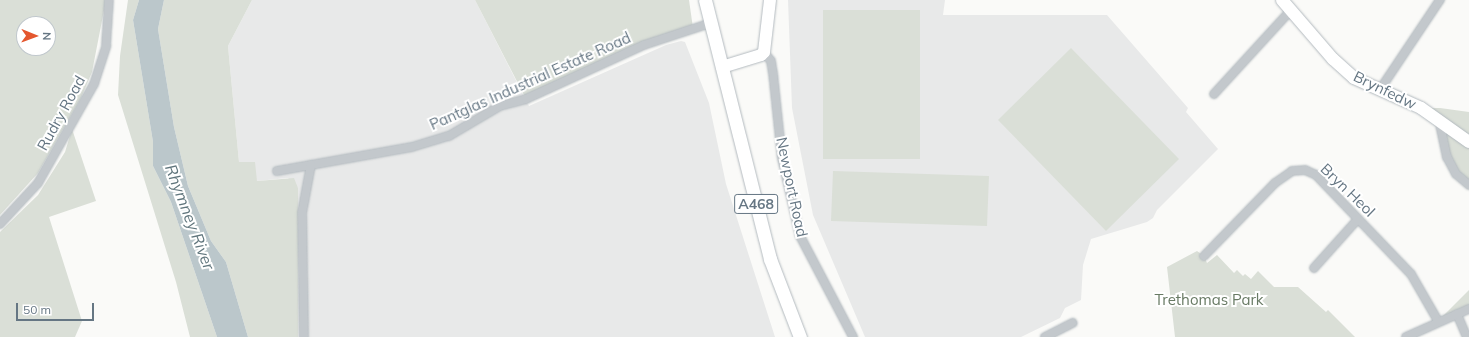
<!DOCTYPE html>
<html>
<head>
<meta charset="utf-8">
<style>
  body { margin:0 }
  #map { position:relative; width:1469px; height:337px; overflow:hidden; background:#fafaf8; font-family:Mulish,sans-serif }
  div>[style] { position:absolute }
  .built>* { inset:0; background:#e8e9e9 }
  .green>* { inset:0; background:#dadfd7 }
  .water>* { inset:0; background:#bbc7cb }
  .roads { filter:drop-shadow(0 0 1px #b3babf) drop-shadow(0 0 1px #b3babf) }
  .street>* { height:8px; margin:-4px; padding:0 4px; transform-origin:4px; border-radius:4px; background:#c3c8cc }
  .secondary>* { height:12px; margin:-6px; padding:0 6px; transform-origin:6px; border-radius:6px; background:#fff }
  .primary>* { height:13px; margin:-6.5px; padding:0 6.5px; transform-origin:6.5px; border-radius:6.5px; background:#fff }
  span { translate:-50% -50%; white-space:nowrap; text-align:center; line-height:1.15; -webkit-text-stroke:4px #fff; paint-order:stroke }
  .shield-label span { padding:1px 3px; background:#fff; border:1px solid; border-radius:3px; -webkit-text-stroke-width:0 }
  .shield-label { font-size:14px; color:#657683; font-weight:700 }
  .street-label { font-size:15px; color:#657683 }
  .park-label { font-size:15px; color:#687a64 }
  .water-label { font-size:16px; color:#60757c; font-style:italic }
  .north { position:absolute; left:16px; top:16px; width:40px; height:40px; box-sizing:border-box; background:#fff; border:1px solid #c1c8cd; border-radius:50%; rotate:91deg; font-size:11px; font-weight:700; line-height:16px; text-align:center; color:#657683 }
  .north::after { content:''; display:block; margin:auto; width:14px; height:18px; background:#e4572e; clip-path:polygon(50% 0,100% 100%,50% 72%,0 100%) }
  .scale { position:absolute; left:16px; top:303px; width:78px; height:18px; box-sizing:border-box; border:2px solid #657683; border-top:0; padding-left:5px; font-size:12px; line-height:14px; white-space:nowrap; color:#657683; -webkit-text-stroke:3px #fff; paint-order:stroke }
</style>
</head>
<body>
<div id="map">
  <div class="built">
    <div style="clip-path:polygon(252px 0,475px 0,529px 106px,666px 45px,681px 41px,685px 42px,709px 103px,726px 184px,775px 337px,298px 337px,298px 188px,288px 178px,257px 181px,239px 162px,228px 46px)"></div>
    <div style="clip-path:polygon(788px 0,945px 0,943px 15px,1107px 15px,1188px 108px,1186px 112px,1218px 149px,1157px 210px,1153px 218px,1147px 222px,1091px 239px,1083px 265px,1081px 300px,1065px 308px,1060px 318px,1021px 337px,865px 337px,813px 215px,792px 108px)"></div>
  </div>
  <div class="green">
    <div style="clip-path:polygon(evenodd,0 0,106px 0,92px 72px,81px 98px,38px 173px,0 215px,0 0,24px 24px,48px 24px,48px 48px,24px 48px,24px 24px)"></div>
    <div style="clip-path:polygon(128px 0,139px 0,133px 20px,153px 142px,153px 166px,171px 202px,217px 337px,190px 337px,176px 282px,118px 95px,120px 56px)"></div>
    <div style="clip-path:polygon(164px 0,252px 0,228px 46px,239px 162px,255px 162px,257px 181px,294px 178px,298px 188px,298px 337px,248px 337px,226px 262px,211px 241px,188px 186px,174px 127px,158px 29px)"></div>
    <div style="clip-path:polygon(475px 0,689px 0,693px 28px,526px 99px)"></div>
    <div style="clip-path:polygon(823px 10px,920px 10px,920px 159px,823px 159px)"></div>
    <div style="clip-path:polygon(1071px 48px,1179px 159px,1106px 231px,998px 120px)"></div>
    <div style="clip-path:polygon(1421px 108px,1440px 108px,1469px 112px,1469px 185px,1456px 174px,1439px 119px)"></div>
    <div style="clip-path:polygon(72px 129px,96px 201px,49px 217px,82px 321px,75px 337px,0 337px,0 232px,38px 195px,65px 152px)"></div>
    <div style="clip-path:polygon(833px 171px,989px 176px,987px 226px,831px 221px)"></div>
    <div style="clip-path:polygon(1197px 251px,1204px 256px,1207px 263px,1217px 255px,1234px 273px,1237px 270px,1243px 276px,1245px 274px,1251px 279px,1258px 271px,1274px 287px,1298px 287px,1326px 312px,1328px 310px,1355px 337px,1175px 337px,1167px 267px)"></div>
    <div style="clip-path:polygon(1469px 290px,1469px 309px,1438px 321px)"></div>
  </div>
  <div class="water">
    <div style="clip-path:polygon(139px 0,164px 0,158px 29px,174px 127px,188px 186px,211px 241px,226px 262px,248px 337px,217px 337px,171px 202px,153px 166px,153px 142px,133px 20px)"></div>
  </div>
  <div class="roads">
    <div class="street">
      <div style="left:764px;top:52px;width:11px;rotate:52deg"></div>
      <div style="left:771px;top:61px;width:12px;rotate:81deg"></div>
      <div style="left:773px;top:73px;width:85px;rotate:84deg"></div>
      <div style="left:782px;top:158px;width:80px;rotate:77deg"></div>
      <div style="left:800px;top:236px;width:114px;rotate:62.3deg"></div>
      <div style="left:1379px;top:91px;width:110px;rotate:-56.2deg"></div>
      <div style="left:1214px;top:94px;width:113px;rotate:-47.5deg"></div>
      <div style="left:1439px;top:120px;width:38px;rotate:78deg"></div>
      <div style="left:1447px;top:157px;width:19px;rotate:62deg"></div>
      <div style="left:1456px;top:174px;width:17px;rotate:40deg"></div>
      <div style="left:277px;top:171px;width:137px;rotate:-10.1deg"></div>
      <div style="left:412px;top:147px;width:39px;rotate:-17deg"></div>
      <div style="left:449px;top:136px;width:59px;rotate:-30.5deg"></div>
      <div style="left:500px;top:106px;width:27px;rotate:-15deg"></div>
      <div style="left:526px;top:99px;width:130px;rotate:-24.6deg"></div>
      <div style="left:644px;top:45px;width:71px;rotate:-18.2deg"></div>
      <div style="left:0;top:224px;width:56px;rotate:-47.2deg"></div>
      <div style="left:38px;top:183px;width:114px;rotate:-60.5deg"></div>
      <div style="left:94px;top:84px;width:40px;rotate:-72deg"></div>
      <div style="left:106px;top:46px;width:46px;rotate:-86.3deg"></div>
      <div style="left:1204px;top:256px;width:102px;rotate:-45.8deg"></div>
      <div style="left:1275px;top:183px;width:21px;rotate:-35deg"></div>
      <div style="left:1292px;top:171px;width:13px;rotate:-4deg"></div>
      <div style="left:1305px;top:170px;width:12px;rotate:24deg"></div>
      <div style="left:1316px;top:175px;width:137px;rotate:46.2deg"></div>
      <div style="left:1411px;top:274px;width:54px;rotate:60.1deg"></div>
      <div style="left:1314px;top:268px;width:66px;rotate:-48.1deg"></div>
      <div style="left:1457px;top:314px;width:25px;rotate:67deg"></div>
      <div style="left:304px;top:337px;width:124px;rotate:-90.9deg"></div>
      <div style="left:302px;top:213px;width:49px;rotate:-79.4deg"></div>
      <div style="left:1045px;top:337px;width:31px;rotate:-27deg"></div>
      <div style="left:1406px;top:337px;width:69px;rotate:-24deg"></div>
    </div>
    <div class="secondary">
      <div style="left:1282px;top:0;width:78px;rotate:49.2deg"></div>
      <div style="left:1333px;top:59px;width:28px;rotate:42deg"></div>
      <div style="left:1354px;top:78px;width:73px;rotate:24.1deg"></div>
      <div style="left:1421px;top:108px;width:59px;rotate:35.3deg"></div>
      <div style="left:722px;top:67px;width:41px;rotate:-17.1deg"></div>
      <div style="left:761px;top:55px;width:4px;rotate:-45deg"></div>
      <div style="left:764px;top:52px;width:52px;rotate:-83.4deg"></div>
    </div>
    <div class="primary">
      <div style="left:705px;top:0;width:267px;rotate:75.9deg"></div>
      <div style="left:770px;top:259px;width:84px;rotate:69deg"></div>
    </div>
  </div>
  <div class="shield-label">
    <span style="left:756px;top:204px">A468</span>
  </div>
  <div class="street-label">
    <span style="left:530px;top:81px;rotate:-24deg">Pantglas Industrial Estate Road</span>
    <span style="left:1385px;top:90px;rotate:26deg">Brynfedw</span>
    <span style="left:61px;top:113px;rotate:-61deg">Rudry Road</span>
    <span style="left:792px;top:187px;rotate:78deg">Newport Road</span>
    <span style="left:1348px;top:190px;rotate:44deg">Bryn Heol</span>
  </div>
  <div class="park-label">
    <span style="left:1209px;top:300px">Trethomas Park</span>
  </div>
  <div class="water-label">
    <span style="left:190px;top:217px;rotate:69deg">Rhymney River</span>
  </div>
  <div class="north">N</div>
  <div class="scale">50 m</div>
</div>
</body>
</html>
